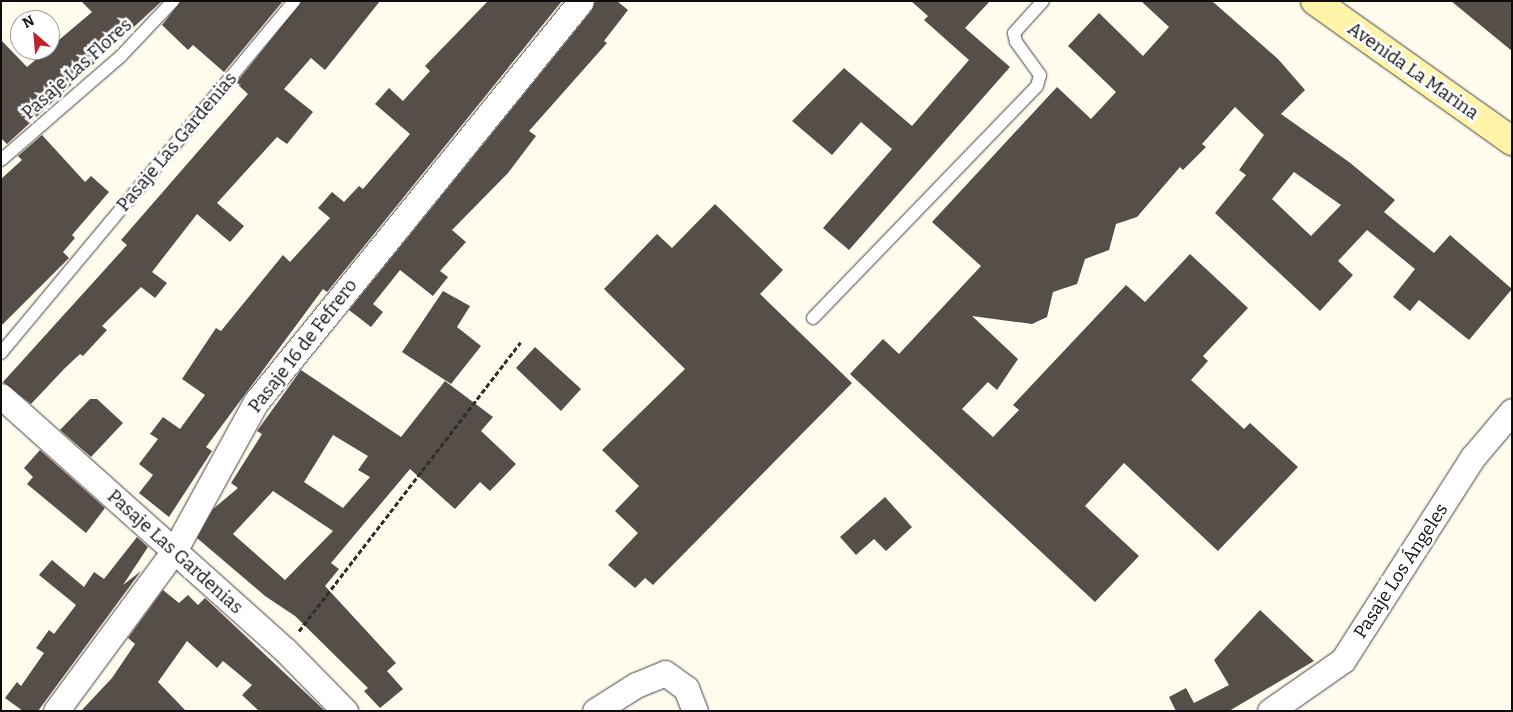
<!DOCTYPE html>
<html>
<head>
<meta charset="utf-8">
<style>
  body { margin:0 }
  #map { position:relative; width:1513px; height:712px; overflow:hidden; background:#fffbed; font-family:Bitter,serif }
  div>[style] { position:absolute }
  .building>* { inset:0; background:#564e49 }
  .path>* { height:3px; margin-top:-1.5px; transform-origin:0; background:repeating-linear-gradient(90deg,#2f2f2f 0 5px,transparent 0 7.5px) }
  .roads { filter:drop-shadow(0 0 1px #404040) drop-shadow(0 0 1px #404040) }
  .lane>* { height:12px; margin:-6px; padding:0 6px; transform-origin:6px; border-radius:6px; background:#fff }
  .street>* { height:25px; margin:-12.5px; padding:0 12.5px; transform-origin:12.5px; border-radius:12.5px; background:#fff }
  .secondary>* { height:28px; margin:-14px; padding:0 14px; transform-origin:14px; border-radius:14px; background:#fff3a8 }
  span { translate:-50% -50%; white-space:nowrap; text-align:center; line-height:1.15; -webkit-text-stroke:5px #fff; paint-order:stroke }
  .street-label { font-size:18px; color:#0d0d0d }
  .frame { position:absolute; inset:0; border:2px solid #0d0d0d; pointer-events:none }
  .north { position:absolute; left:10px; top:10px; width:50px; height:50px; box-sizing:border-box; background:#fff; border:1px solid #9e9e9e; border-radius:50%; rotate:333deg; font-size:14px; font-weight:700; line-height:20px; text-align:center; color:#0d0d0d }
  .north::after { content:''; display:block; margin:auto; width:18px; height:22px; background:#c1212c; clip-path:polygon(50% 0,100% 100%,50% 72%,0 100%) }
</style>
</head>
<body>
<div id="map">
  <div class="building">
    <div style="clip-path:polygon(81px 1px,162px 1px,7px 144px,1px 138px,1px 40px,27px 67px,92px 12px)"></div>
    <div style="clip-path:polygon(181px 1px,283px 1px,224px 72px,193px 45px,188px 50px,162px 25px)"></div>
    <div style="clip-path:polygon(302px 1px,380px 1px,325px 70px,311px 58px,284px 89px,313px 112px,287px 144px,277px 137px,217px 203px,244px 226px,230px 242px,197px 214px,152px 272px,167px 283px,155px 298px,141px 287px,102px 326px,107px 330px,83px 356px,80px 354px,65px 368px,31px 404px,3px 382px,127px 245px,121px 240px,248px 94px,236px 83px)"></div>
    <div style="clip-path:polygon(488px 1px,562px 1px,327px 292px,323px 289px,206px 447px,212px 451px,169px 517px,139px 493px,153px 475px,139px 464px,158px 439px,150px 434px,163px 417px,180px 429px,205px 395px,182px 379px,216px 328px,221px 331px,283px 255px,290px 262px,330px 218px,318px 208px,332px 192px,344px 202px,359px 186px,363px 189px,410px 134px,375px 104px,389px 88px,403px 101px,430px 71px,425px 66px)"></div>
    <div style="clip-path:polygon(595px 1px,617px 1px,628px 10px,604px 41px,607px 43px,529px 131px,536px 136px,508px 173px,452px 230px,466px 242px,440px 271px,448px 277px,433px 296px,400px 270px,373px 304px,383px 312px,371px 327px,349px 310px,592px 10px)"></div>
    <div style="clip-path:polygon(911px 1px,990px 1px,965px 28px,1010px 67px,849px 250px,823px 228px,892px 149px,861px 122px,832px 155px,792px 121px,844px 68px,912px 126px,969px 60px,924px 20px,928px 16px)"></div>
    <div style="clip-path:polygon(evenodd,1141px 1px,1212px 1px,1278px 59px,1305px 90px,1281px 114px,1349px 162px,1395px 200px,1384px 212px,1434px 253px,1450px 235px,1512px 289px,1469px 340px,1419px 300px,1410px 311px,1393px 297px,1415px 269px,1367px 230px,1338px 261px,1353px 275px,1320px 311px,1215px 213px,1246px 175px,1239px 170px,1264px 135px,1235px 107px,1202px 144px,1206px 147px,1183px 170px,1180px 167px,1137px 217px,1116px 224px,1109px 250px,1085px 259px,1077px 284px,1053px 292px,1047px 317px,1032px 324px,972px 316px,1018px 359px,997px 390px,988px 382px,962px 409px,993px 437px,1019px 410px,1013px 405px,1126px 285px,1145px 302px,1190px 254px,1248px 308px,1203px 356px,1208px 361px,1191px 380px,1244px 429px,1250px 423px,1298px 467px,1218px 551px,1124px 463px,1085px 506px,1139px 556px,1095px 602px,850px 374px,883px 339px,899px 354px,981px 266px,932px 222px,1057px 87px,1091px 119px,1116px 92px,1068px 46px,1099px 13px,1143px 56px,1169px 27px,1141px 1px,1294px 172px,1341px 205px,1311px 236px,1272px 199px,1294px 172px)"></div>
    <div style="clip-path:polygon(1451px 1px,1512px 1px,1512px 51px)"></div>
    <div style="clip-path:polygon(42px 135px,85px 182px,91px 176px,109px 192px,72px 235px,75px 238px,63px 252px,69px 258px,1px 326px,1px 179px,22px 160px,18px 156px)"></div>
    <div style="clip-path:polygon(715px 204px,783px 270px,760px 294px,852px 383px,653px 585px,645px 578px,635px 588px,608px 565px,638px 533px,615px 511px,639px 486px,602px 450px,685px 369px,604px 289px,657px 234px,672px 248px)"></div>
    <div style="clip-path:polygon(443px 291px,470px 306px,457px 327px,481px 346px,451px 384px,402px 352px)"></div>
    <div style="clip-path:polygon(535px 347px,581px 389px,561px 411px,516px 368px)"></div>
    <div style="clip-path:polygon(evenodd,301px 370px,401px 437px,445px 381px,493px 417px,481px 431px,516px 464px,490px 491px,480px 482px,455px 509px,410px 469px,331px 563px,339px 569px,325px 586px,396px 663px,387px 671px,403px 689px,380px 708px,364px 691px,368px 688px,295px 616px,265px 596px,197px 538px,213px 509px,238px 488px,231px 483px,262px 434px,257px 431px,301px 370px,333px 435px,368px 456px,358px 470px,370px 477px,343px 508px,304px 482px,333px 435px,301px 370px,273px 491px,333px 531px,285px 580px,233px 534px,273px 491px)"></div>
    <div style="clip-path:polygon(90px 399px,97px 399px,123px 423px,91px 457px,60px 430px)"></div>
    <div style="clip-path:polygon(40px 450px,105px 508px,86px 533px,27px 484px,33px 477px,24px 468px)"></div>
    <div style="clip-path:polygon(885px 497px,912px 527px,886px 551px,874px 539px,856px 555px,840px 537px)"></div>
    <div style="clip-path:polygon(137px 537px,148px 547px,123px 585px,141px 571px,38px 711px,23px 711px,5px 698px,17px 682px,21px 686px,44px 653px,36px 648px,49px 630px,54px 634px,76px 605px,39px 575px,52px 560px,84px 587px,94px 572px,104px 579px)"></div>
    <div style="clip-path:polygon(163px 590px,179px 603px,188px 595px,198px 605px,205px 598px,325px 711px,259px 711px,242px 695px,252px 685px,223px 661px,217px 668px,187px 641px,158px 682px,186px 711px,81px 711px,112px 678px,135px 644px,128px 638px)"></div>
    <div style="clip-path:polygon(1260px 610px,1314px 661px,1229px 711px,1176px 711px,1169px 697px,1186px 688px,1194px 703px,1229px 685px,1214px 660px)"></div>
  </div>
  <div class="path">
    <div style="left:299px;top:631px;width:364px;rotate:-52.5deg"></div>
  </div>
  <div class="roads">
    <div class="lane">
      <div style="left:1px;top:160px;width:157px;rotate:-40.9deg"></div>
      <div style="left:120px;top:57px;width:77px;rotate:-46.6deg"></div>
      <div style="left:813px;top:318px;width:322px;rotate:-46deg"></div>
      <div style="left:1037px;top:86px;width:11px;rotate:-75deg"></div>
      <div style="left:1040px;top:75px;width:41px;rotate:-126deg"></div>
      <div style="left:1016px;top:42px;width:9px;rotate:-103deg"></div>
      <div style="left:1014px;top:33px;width:43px;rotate:-47.8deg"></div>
      <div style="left:1px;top:353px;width:458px;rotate:-50.2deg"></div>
    </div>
    <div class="street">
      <div style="left:1px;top:396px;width:381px;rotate:41.8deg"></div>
      <div style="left:285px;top:650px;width:86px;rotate:45.5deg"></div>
      <div style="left:56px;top:711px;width:199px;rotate:-53.6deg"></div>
      <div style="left:174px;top:551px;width:170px;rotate:-61.2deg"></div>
      <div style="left:256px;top:402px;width:516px;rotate:-50.98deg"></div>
      <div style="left:595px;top:711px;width:49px;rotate:-32.4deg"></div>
      <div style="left:636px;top:685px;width:31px;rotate:-22deg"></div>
      <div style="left:665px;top:673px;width:26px;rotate:36deg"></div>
      <div style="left:686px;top:688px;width:25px;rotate:69deg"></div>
      <div style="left:1270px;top:711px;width:89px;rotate:-34.9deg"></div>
      <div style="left:1343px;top:660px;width:241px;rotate:-57.4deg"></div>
      <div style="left:1473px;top:457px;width:60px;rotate:-49.7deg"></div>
    </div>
    <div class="secondary">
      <div style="left:1315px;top:1px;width:242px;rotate:35.4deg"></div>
    </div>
  </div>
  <div class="street-label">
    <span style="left:77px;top:69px;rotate:-42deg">Pasaje Las Flores</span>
    <span style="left:1413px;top:71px;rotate:35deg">Avenida La Marina</span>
    <span style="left:177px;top:142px;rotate:-50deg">Pasaje Las Gardenias</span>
    <span style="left:303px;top:346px;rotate:-52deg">Pasaje 16 de Fefrero</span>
    <span style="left:175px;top:552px;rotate:42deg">Pasaje Las Gardenias</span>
    <span style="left:1401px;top:571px;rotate:-57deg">Pasaje Los Ángeles</span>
  </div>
  <div class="frame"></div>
  <div class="north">N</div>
</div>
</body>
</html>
